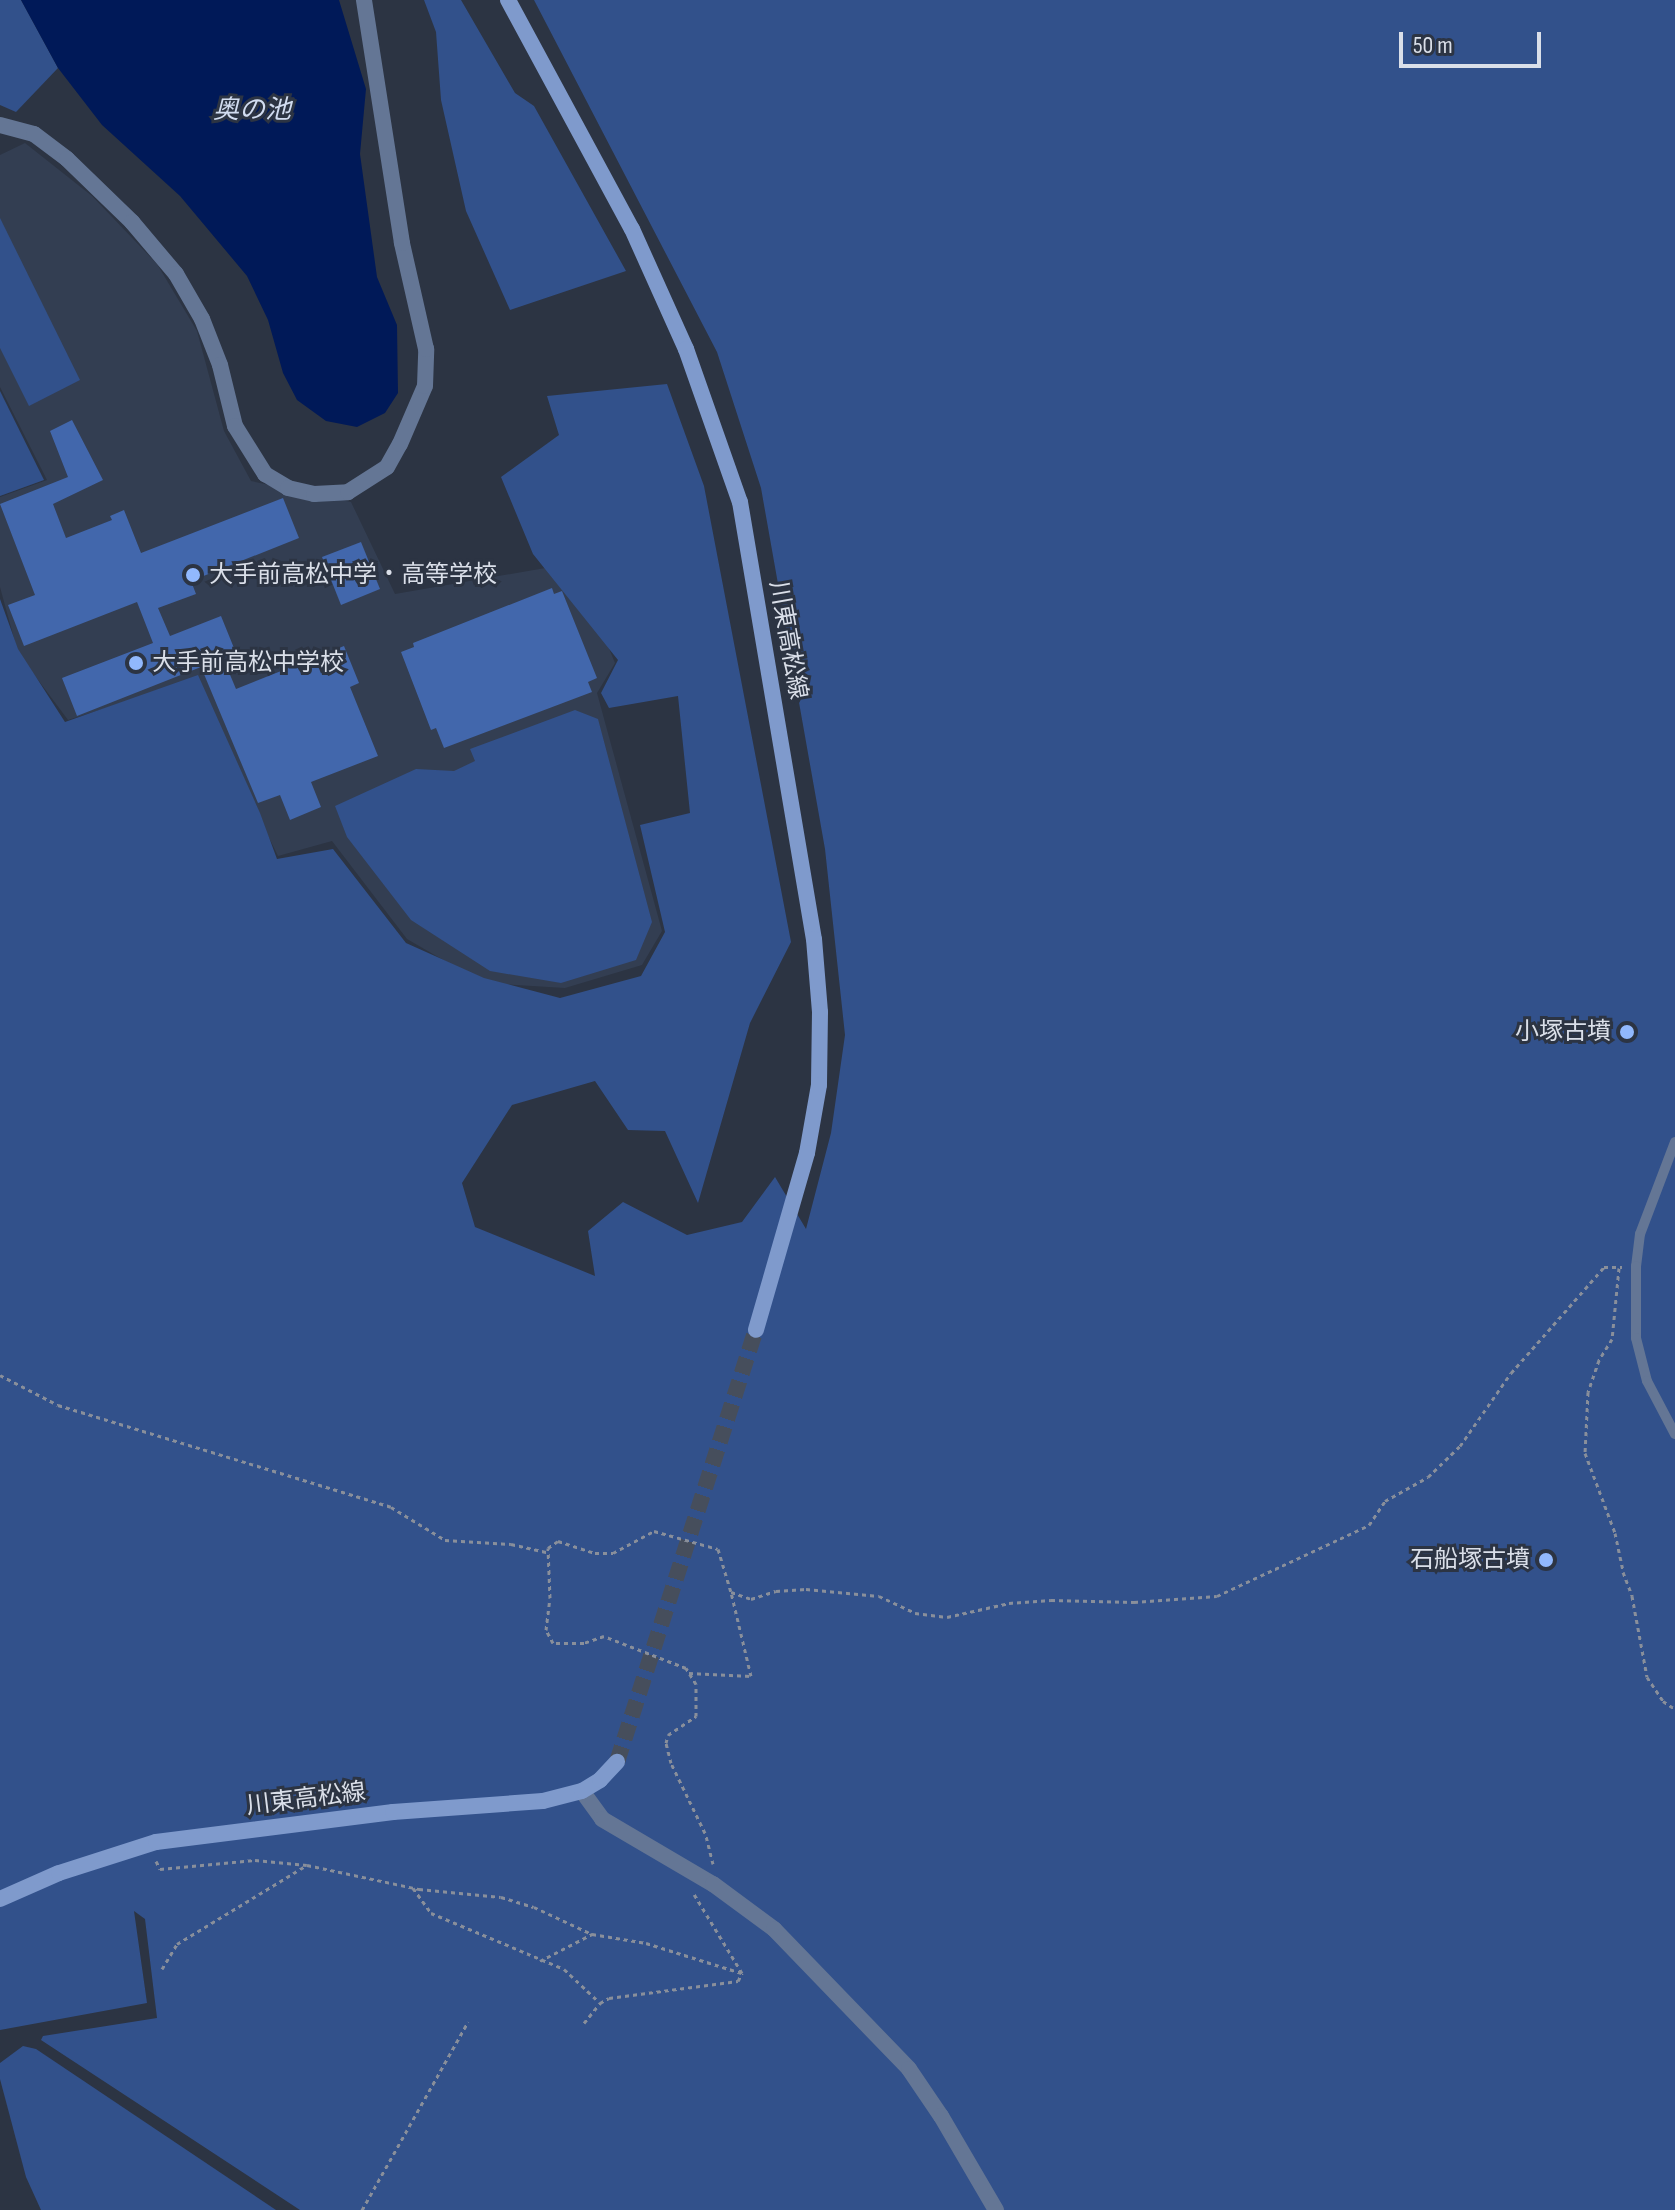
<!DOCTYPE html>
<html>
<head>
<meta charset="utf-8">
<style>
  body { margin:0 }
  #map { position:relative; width:1675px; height:2210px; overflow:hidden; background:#2c3443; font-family:"Sofia Sans Condensed","Noto Sans JP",sans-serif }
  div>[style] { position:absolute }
  .built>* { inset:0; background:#333e52 }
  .green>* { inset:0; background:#32518b }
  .water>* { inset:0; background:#001958 }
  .building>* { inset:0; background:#4267ac }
  .secondary-tunnel>* { height:16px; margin-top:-8px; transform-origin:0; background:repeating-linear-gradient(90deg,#464e5c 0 16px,transparent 0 24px) }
  .path>* { height:3px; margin-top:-1.5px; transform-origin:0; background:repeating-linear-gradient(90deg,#898f9b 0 4px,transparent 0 8px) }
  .lane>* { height:10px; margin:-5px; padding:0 5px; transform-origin:5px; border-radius:5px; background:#647695 }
  .street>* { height:16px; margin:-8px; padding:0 8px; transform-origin:8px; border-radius:8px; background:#647695 }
  .secondary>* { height:16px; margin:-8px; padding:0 8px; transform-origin:8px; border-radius:8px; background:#7f9acc }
  .dots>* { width:22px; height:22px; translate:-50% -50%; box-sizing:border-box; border:4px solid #2c3443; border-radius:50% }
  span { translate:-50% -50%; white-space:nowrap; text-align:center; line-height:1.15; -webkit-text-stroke:6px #2c3443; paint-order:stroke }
  .poi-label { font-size:24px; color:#dadfe9 }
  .left { translate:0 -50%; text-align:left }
  .right { translate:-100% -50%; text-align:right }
  .street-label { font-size:24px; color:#dadfe9 }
  .water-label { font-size:26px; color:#d1dcf0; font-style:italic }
  .scale { position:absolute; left:1399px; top:32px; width:142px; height:36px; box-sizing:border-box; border:4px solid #dadfe9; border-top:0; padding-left:10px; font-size:24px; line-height:28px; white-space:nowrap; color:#dadfe9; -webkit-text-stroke:6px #2c3443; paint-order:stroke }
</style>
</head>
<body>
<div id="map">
  <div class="built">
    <div style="clip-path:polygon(25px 143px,92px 196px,157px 264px,197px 331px,224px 431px,251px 481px,351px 502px,395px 594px,574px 563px,615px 663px,597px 693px,662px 931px,642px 965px,565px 988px,483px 983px,407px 939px,332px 841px,278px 856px,192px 681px,68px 720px,18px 653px,0 587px,0 497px,47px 480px,0 387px,0 155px)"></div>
  </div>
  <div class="green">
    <div style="clip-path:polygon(0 0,21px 0,58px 68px,16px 112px,0 105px)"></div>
    <div style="clip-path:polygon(424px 0,461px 0,515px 93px,534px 106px,626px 271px,510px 310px,466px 211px,441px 100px,436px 32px)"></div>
    <div style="clip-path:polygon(534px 0,1675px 0,1675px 2210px,300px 2210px,41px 2040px,43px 2036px,157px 2018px,145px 1919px,134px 1911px,147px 2003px,0 2030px,0 599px,18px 649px,65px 722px,198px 675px,260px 813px,277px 859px,333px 849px,406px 943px,484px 978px,560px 998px,641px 976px,665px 932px,640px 825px,690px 813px,678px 696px,609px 708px,601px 693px,618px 660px,533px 554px,501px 477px,559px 435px,547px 396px,667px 384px,704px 486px,791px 942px,750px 1023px,698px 1203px,665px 1131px,628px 1130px,595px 1081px,512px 1105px,462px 1183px,475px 1227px,595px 1276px,588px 1231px,623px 1202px,687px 1235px,742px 1222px,775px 1177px,806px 1229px,831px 1133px,845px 1035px,825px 849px,761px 488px,717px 352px)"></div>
    <div style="clip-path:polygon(0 218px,80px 380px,29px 406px,0 348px)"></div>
    <div style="clip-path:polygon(0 391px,44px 480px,0 496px)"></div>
    <div style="clip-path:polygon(575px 710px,598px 719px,652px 922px,636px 960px,561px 983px,490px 971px,411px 920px,347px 837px,335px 806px,416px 769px,454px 771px,475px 761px,470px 749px)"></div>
    <div style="clip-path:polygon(23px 2046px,36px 2049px,276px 2210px,41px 2210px,26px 2177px,0 2079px,0 2063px)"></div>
  </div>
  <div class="water">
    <div style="clip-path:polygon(21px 0,339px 0,366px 89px,360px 154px,377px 277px,397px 325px,398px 393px,385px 413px,357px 427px,326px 421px,297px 400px,283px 373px,268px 320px,247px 276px,180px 196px,102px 125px,58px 68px)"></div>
  </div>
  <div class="building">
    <div style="clip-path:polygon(72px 420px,103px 480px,53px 504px,66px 538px,112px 520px,110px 516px,124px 510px,141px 553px,283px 498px,299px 538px,191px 581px,196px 594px,158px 608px,170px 636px,221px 616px,236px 653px,223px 658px,236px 689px,344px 646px,359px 683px,350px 687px,378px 756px,311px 782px,321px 807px,290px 820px,280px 795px,258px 803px,201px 667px,77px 716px,62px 678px,153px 643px,137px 602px,24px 646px,8px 605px,35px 595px,0 504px,68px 477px,50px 431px)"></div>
    <div style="clip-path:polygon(361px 542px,380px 589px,341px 605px,322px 557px)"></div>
    <div style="clip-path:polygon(552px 588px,554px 594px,562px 591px,597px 678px,588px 682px,592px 692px,444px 748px,436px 728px,431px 730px,401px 652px,414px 647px,413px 643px)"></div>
  </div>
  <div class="secondary-tunnel">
    <div style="left:617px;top:1762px;width:454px;rotate:-72.2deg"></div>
  </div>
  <div class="path">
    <div style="left:1619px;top:1268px;width:71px;rotate:95.6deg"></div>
    <div style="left:1612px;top:1339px;width:25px;rotate:122deg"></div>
    <div style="left:1599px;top:1360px;width:34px;rotate:109deg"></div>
    <div style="left:1588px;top:1392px;width:61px;rotate:92.8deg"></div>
    <div style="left:1585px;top:1453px;width:85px;rotate:69.4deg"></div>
    <div style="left:1615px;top:1533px;width:40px;rotate:78deg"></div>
    <div style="left:1623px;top:1572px;width:26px;rotate:69deg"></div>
    <div style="left:1632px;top:1596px;width:82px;rotate:79.5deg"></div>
    <div style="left:1647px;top:1677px;width:29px;rotate:56deg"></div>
    <div style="left:1663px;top:1701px;width:14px;rotate:34deg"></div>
    <div style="left:0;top:1375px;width:65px;rotate:27.3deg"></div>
    <div style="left:58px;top:1405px;width:348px;rotate:17deg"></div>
    <div style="left:391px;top:1507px;width:63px;rotate:31.4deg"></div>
    <div style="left:445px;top:1540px;width:66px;rotate:3.5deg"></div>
    <div style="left:511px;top:1544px;width:37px;rotate:13deg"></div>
    <div style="left:689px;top:1673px;width:62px;rotate:2.8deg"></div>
    <div style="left:751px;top:1676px;width:86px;rotate:-103.4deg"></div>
    <div style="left:156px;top:1861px;width:9px;rotate:63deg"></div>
    <div style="left:160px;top:1869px;width:95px;rotate:-5.4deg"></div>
    <div style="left:255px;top:1860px;width:52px;rotate:5.5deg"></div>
    <div style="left:307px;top:1865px;width:115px;rotate:12.1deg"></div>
    <div style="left:419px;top:1889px;width:82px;rotate:5.6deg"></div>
    <div style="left:501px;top:1897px;width:34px;rotate:17deg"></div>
    <div style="left:534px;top:1907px;width:64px;rotate:25deg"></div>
    <div style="left:592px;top:1934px;width:55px;rotate:9.5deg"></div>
    <div style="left:646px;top:1943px;width:101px;rotate:17.4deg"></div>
    <div style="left:713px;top:1864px;width:32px;rotate:-104deg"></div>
    <div style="left:705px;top:1833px;width:78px;rotate:-115.9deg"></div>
    <div style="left:671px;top:1763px;width:21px;rotate:-104deg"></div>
    <div style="left:666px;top:1743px;width:8px;rotate:-76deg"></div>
    <div style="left:668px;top:1735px;width:34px;rotate:-34deg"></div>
    <div style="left:696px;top:1716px;width:32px;rotate:-90deg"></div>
    <div style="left:696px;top:1684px;width:19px;rotate:-122deg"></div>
    <div style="left:686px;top:1668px;width:88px;rotate:-158.7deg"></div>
    <div style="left:604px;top:1636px;width:21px;rotate:161deg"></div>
    <div style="left:584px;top:1643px;width:31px;rotate:180deg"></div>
    <div style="left:553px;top:1643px;width:15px;rotate:-118deg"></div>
    <div style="left:546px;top:1630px;width:32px;rotate:-83deg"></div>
    <div style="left:550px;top:1598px;width:50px;rotate:-92.3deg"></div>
    <div style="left:548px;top:1548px;width:12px;rotate:-35deg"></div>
    <div style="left:558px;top:1541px;width:39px;rotate:18deg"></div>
    <div style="left:595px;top:1553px;width:18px"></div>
    <div style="left:613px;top:1553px;width:47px;rotate:-28.2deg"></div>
    <div style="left:654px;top:1531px;width:66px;rotate:15.7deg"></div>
    <div style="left:718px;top:1549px;width:45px;rotate:73.2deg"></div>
    <div style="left:731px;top:1592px;width:21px;rotate:19deg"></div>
    <div style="left:751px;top:1599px;width:26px;rotate:-18deg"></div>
    <div style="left:776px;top:1591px;width:30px;rotate:-4deg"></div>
    <div style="left:806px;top:1589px;width:73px;rotate:5.5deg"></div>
    <div style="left:879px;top:1596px;width:40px;rotate:25deg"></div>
    <div style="left:915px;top:1613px;width:32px;rotate:7deg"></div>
    <div style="left:947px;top:1617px;width:64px;rotate:-12.7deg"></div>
    <div style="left:1009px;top:1603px;width:42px;rotate:-4.1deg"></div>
    <div style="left:1051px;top:1600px;width:83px;rotate:1.4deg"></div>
    <div style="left:1134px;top:1602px;width:83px;rotate:-4.1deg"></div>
    <div style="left:1217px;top:1596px;width:168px;rotate:-25deg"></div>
    <div style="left:1369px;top:1525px;width:29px;rotate:-56deg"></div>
    <div style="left:1385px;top:1501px;width:49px;rotate:-29.2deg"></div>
    <div style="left:1428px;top:1477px;width:45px;rotate:-44.1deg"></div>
    <div style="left:1460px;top:1446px;width:89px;rotate:-55.1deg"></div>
    <div style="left:1511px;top:1373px;width:141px;rotate:-48.7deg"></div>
    <div style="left:1604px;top:1267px;width:18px"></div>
    <div style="left:413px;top:1888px;width:31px;rotate:54deg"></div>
    <div style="left:431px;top:1913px;width:144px;rotate:22.8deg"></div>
    <div style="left:564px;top:1969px;width:48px;rotate:43.3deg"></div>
    <div style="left:540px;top:1961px;width:59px;rotate:-27.4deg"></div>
    <div style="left:162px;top:1969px;width:29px;rotate:-59deg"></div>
    <div style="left:177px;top:1944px;width:152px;rotate:-31.3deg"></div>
    <div style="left:584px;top:2023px;width:26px;rotate:-51deg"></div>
    <div style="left:600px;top:2003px;width:10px;rotate:-29deg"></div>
    <div style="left:609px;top:1998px;width:130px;rotate:-7.5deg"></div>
    <div style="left:738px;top:1981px;width:9px;rotate:-63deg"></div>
    <div style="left:742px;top:1973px;width:92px;rotate:-121.3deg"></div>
    <div style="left:362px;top:2210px;width:216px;rotate:-60.6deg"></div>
  </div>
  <div class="lane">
    <div style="left:1675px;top:1142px;width:98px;rotate:110.8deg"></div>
    <div style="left:1640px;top:1234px;width:32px;rotate:97deg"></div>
    <div style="left:1636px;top:1266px;width:72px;rotate:90deg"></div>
    <div style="left:1636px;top:1338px;width:44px;rotate:75.7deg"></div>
    <div style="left:1647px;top:1381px;width:60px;rotate:62.2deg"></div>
  </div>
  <div class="street">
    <div style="left:0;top:125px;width:35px;rotate:15deg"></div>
    <div style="left:34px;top:134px;width:41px;rotate:37.1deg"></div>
    <div style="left:67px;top:159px;width:91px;rotate:44.1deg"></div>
    <div style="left:132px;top:222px;width:68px;rotate:49.8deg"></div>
    <div style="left:176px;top:274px;width:52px;rotate:60deg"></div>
    <div style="left:202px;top:319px;width:49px;rotate:68.6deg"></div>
    <div style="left:220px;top:365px;width:63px;rotate:76.2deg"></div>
    <div style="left:235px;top:426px;width:57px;rotate:58deg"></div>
    <div style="left:265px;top:474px;width:27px;rotate:31deg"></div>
    <div style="left:288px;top:488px;width:27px;rotate:13deg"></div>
    <div style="left:314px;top:494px;width:34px;rotate:-3deg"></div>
    <div style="left:348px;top:492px;width:46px;rotate:-32.7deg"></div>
    <div style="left:387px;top:467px;width:26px;rotate:-61deg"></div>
    <div style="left:400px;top:444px;width:63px;rotate:-66.7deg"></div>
    <div style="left:425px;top:386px;width:37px;rotate:-88deg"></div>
    <div style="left:426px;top:349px;width:109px;rotate:-102.8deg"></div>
    <div style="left:402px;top:243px;width:246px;rotate:-98.9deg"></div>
    <div style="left:582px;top:1791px;width:34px;rotate:54deg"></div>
    <div style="left:602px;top:1819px;width:129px;rotate:30.4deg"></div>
    <div style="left:713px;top:1884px;width:76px;rotate:36.4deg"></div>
    <div style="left:774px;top:1929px;width:194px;rotate:46deg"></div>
    <div style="left:909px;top:2069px;width:57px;rotate:55.8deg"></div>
    <div style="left:941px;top:2116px;width:109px;rotate:59.7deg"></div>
  </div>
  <div class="secondary">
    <div style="left:508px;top:0;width:260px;rotate:61.6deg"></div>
    <div style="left:632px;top:229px;width:132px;rotate:65.8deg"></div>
    <div style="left:686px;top:349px;width:162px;rotate:70.6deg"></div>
    <div style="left:740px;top:502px;width:443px;rotate:80.4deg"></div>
    <div style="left:814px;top:939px;width:73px;rotate:85.3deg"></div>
    <div style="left:820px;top:1012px;width:73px;rotate:90.8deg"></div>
    <div style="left:819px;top:1085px;width:69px;rotate:100deg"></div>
    <div style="left:807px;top:1153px;width:184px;rotate:106.1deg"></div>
    <div style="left:0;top:1899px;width:64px;rotate:-23.8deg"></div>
    <div style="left:59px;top:1873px;width:102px;rotate:-17.7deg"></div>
    <div style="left:156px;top:1842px;width:239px;rotate:-7.2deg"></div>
    <div style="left:393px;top:1812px;width:150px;rotate:-4.2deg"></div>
    <div style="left:543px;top:1801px;width:40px;rotate:-14.4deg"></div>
    <div style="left:582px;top:1791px;width:21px;rotate:-31deg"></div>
    <div style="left:600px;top:1780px;width:25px;rotate:-47deg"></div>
  </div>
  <div class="dots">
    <div style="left:193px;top:575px;background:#91b8fd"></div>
    <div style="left:136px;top:663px;background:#91b8fd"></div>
    <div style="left:1627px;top:1032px;background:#91b8fd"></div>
    <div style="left:1546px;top:1560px;background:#91b8fd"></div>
  </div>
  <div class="poi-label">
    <span class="left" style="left:209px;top:575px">大手前高松中学・高等学校</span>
    <span class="left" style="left:152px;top:663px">大手前高松中学校</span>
    <span class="right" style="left:1611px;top:1032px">小塚古墳</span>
    <span class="right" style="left:1530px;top:1560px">石船塚古墳</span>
  </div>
  <div class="street-label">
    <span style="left:788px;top:640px;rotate:80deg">川東高松線</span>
    <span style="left:306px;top:1799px;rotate:-7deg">川東高松線</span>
  </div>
  <div class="water-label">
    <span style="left:252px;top:111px">奥の池</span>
  </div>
  <div class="scale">50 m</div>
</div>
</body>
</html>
